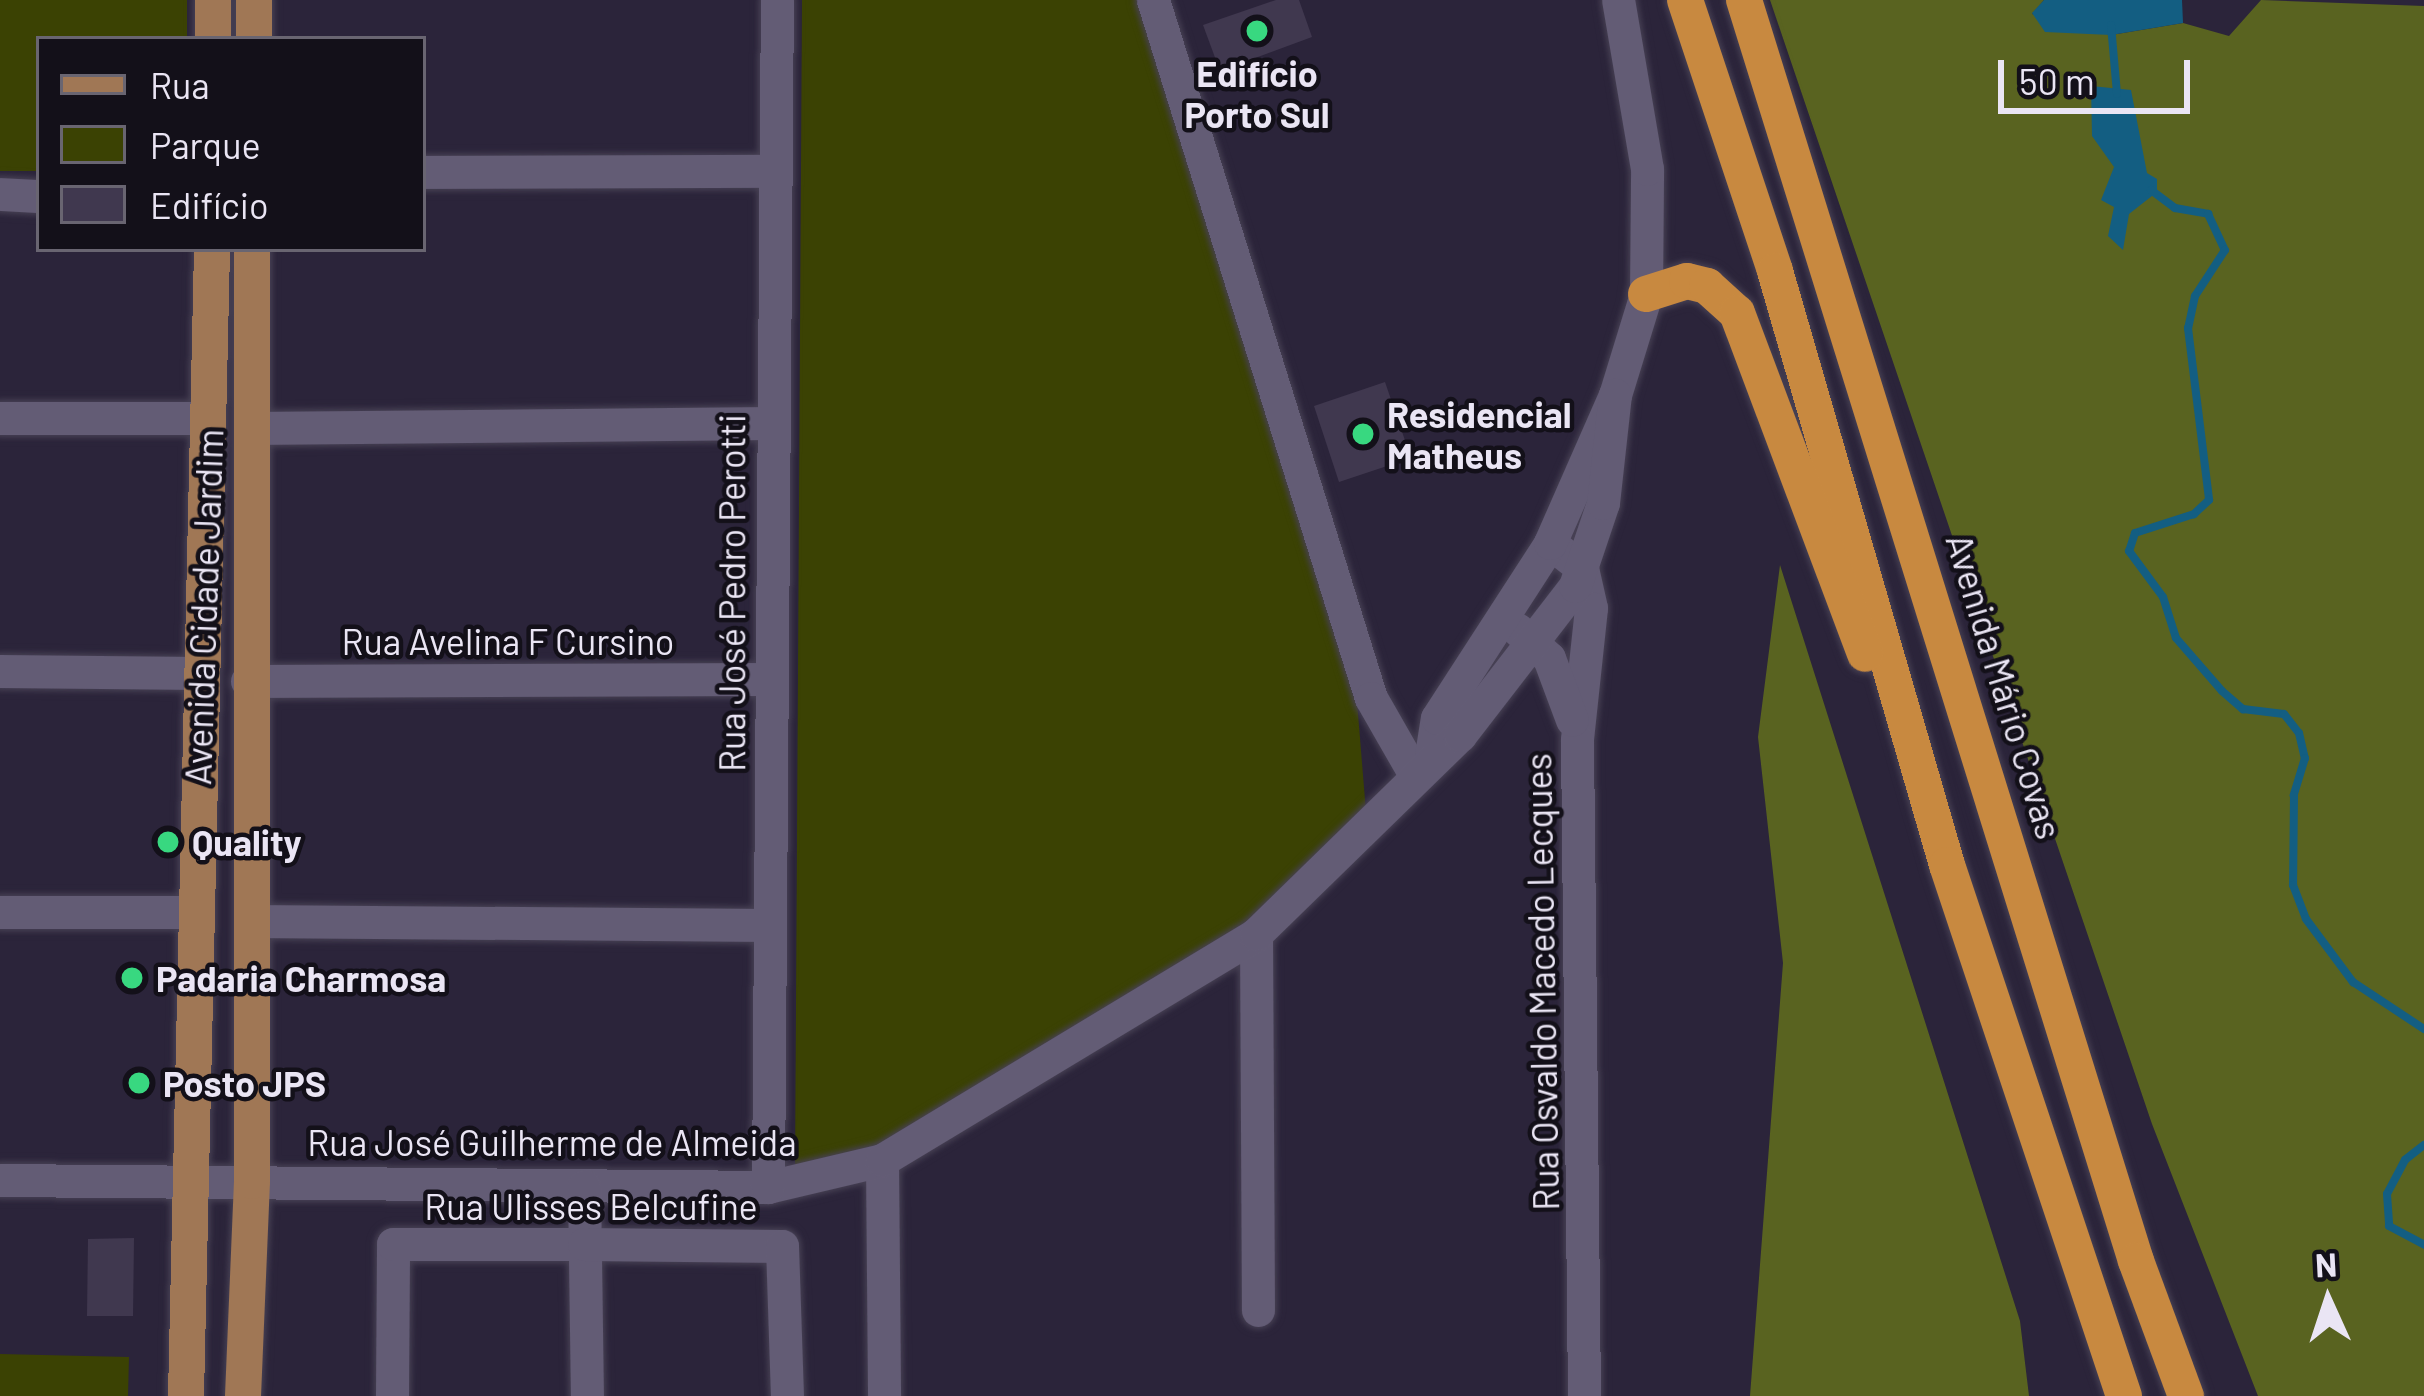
<!DOCTYPE html>
<html>
<head>
<meta charset="utf-8">
<style>
  body { margin:0 }
  #map { position:relative; width:2424px; height:1396px; overflow:hidden; background:#2b243a; font-family:Barlow,sans-serif }
  div>[style] { position:absolute }
  .green>* { inset:0; background:#3b4203 }
  .forest>* { inset:0; background:#596320 }
  .water>* { inset:0; background:#135e82 }
  .stream>* { height:8px; margin:-4px; padding:0 4px; transform-origin:4px; border-radius:4px; background:#135e82 }
  .building>* { inset:0; background:#40384f }
  .roads { filter:drop-shadow(0 0 3px #474154) drop-shadow(0 0 3px #474154) }
  .minor>* { height:33px; margin:-16.5px; padding:0 16.5px; transform-origin:16.5px; border-radius:16.5px; background:#635c75 }
  .major>* { height:36px; margin:-18px; padding:0 18px; transform-origin:18px; border-radius:18px; background:#a07755 }
  .highway>* { height:36px; margin:-18px; padding:0 18px; transform-origin:18px; border-radius:18px; background:#c88940 }
  .dots>* { width:33px; height:33px; translate:-50% -50%; box-sizing:border-box; border:6px solid #131019; border-radius:50% }
  span { translate:-50% -50%; white-space:nowrap; text-align:center; line-height:1.15; -webkit-text-stroke:9px #131019; paint-order:stroke }
  .poi-label { font-size:36px; color:#eae5f4; font-weight:700 }
  .left { translate:0 -50%; text-align:left }
  .street-label { font-size:36px; color:#eae5f4 }
  .legend { position:absolute; left:36px; top:36px; width:390px; height:216px; box-sizing:border-box; background:#131019; border:3px solid #696571; margin:0; padding:15px 21px; list-style:none; font-size:36px; color:#eae5f4 }
  .legend li { display:flex; align-items:center; gap:24px; height:60px }
  .legend b { width:60px; border:3px solid #696571 }
  .north { position:absolute; left:2268px; top:1240px; width:120px; height:120px; -webkit-text-stroke:9px #131019; paint-order:stroke; rotate:357deg; font-size:33px; font-weight:700; line-height:48px; text-align:center; color:#eae5f4 }
  .north::after { content:''; display:block; margin:auto; width:42px; height:54px; background:#eae5f4; clip-path:polygon(50% 0,100% 100%,50% 72%,0 100%) }
  .scale { position:absolute; left:1998px; top:60px; width:192px; height:54px; box-sizing:border-box; border:6px solid #eae5f4; border-top:0; padding-left:15px; font-size:36px; line-height:42px; white-space:nowrap; color:#eae5f4; -webkit-text-stroke:9px #131019; paint-order:stroke }
</style>
</head>
<body>
<div id="map">
  <div class="green">
    <div style="clip-path:polygon(0 0,187px 0,187px 39px,39px 39px,39px 171px,0 171px)"></div>
    <div style="clip-path:polygon(802px 0,1138px 0,1357px 701px,1366px 812px,1250px 923px,880px 1144px,795px 1173px)"></div>
    <div style="clip-path:polygon(0 1354px,129px 1357px,128px 1396px,0 1396px)"></div>
  </div>
  <div class="forest">
    <div style="clip-path:polygon(1770px 0,2044px 0,2032px 14px,2111px 35px,2183px 23px,2229px 36px,2261px 0,2424px 6px,2424px 1396px,2258px 1396px,2152px 1124px)"></div>
    <div style="clip-path:polygon(1780px 565px,2020px 1321px,2029px 1396px,1750px 1396px,1783px 963px,1758px 737px)"></div>
  </div>
  <div class="water">
    <div style="clip-path:polygon(2044px 0,2182px 0,2183px 23px,2111px 35px,2045px 32px,2032px 13px)"></div>
    <div style="clip-path:polygon(2091px 86px,2131px 90px,2147px 173px,2157px 179px,2157px 192px,2129px 214px,2123px 250px,2108px 236px,2114px 207px,2101px 200px,2114px 167px,2092px 136px)"></div>
  </div>
  <div class="stream">
    <div style="left:2111px;top:25px;width:69px;rotate:85deg"></div>
    <div style="left:2151px;top:190px;width:30px;rotate:37deg"></div>
    <div style="left:2175px;top:208px;width:34px;rotate:10deg"></div>
    <div style="left:2208px;top:214px;width:40px;rotate:65deg"></div>
    <div style="left:2225px;top:250px;width:55px;rotate:123.1deg"></div>
    <div style="left:2195px;top:296px;width:33px;rotate:102deg"></div>
    <div style="left:2188px;top:328px;width:173px;rotate:83deg"></div>
    <div style="left:2209px;top:500px;width:21px;rotate:137deg"></div>
    <div style="left:2194px;top:514px;width:62px;rotate:162.1deg"></div>
    <div style="left:2135px;top:533px;width:19px;rotate:108deg"></div>
    <div style="left:2129px;top:551px;width:57px;rotate:53.5deg"></div>
    <div style="left:2163px;top:597px;width:43px;rotate:72.4deg"></div>
    <div style="left:2176px;top:638px;width:70px;rotate:49deg"></div>
    <div style="left:2222px;top:691px;width:28px;rotate:41deg"></div>
    <div style="left:2243px;top:709px;width:41px;rotate:7deg"></div>
    <div style="left:2284px;top:714px;width:24px;rotate:52deg"></div>
    <div style="left:2299px;top:733px;width:26px;rotate:77deg"></div>
    <div style="left:2305px;top:758px;width:39px;rotate:107deg"></div>
    <div style="left:2294px;top:795px;width:90px;rotate:90.6deg"></div>
    <div style="left:2293px;top:885px;width:36px;rotate:69deg"></div>
    <div style="left:2306px;top:919px;width:79px;rotate:53.3deg"></div>
    <div style="left:2353px;top:982px;width:85px;rotate:33.5deg"></div>
    <div style="left:2424px;top:1145px;width:24px;rotate:142deg"></div>
    <div style="left:2405px;top:1160px;width:38px;rotate:118deg"></div>
    <div style="left:2387px;top:1194px;width:32px;rotate:86deg"></div>
    <div style="left:2389px;top:1226px;width:40px;rotate:28deg"></div>
  </div>
  <div class="building">
    <div style="clip-path:polygon(1276px 0,1299px 0,1312px 37px,1220px 71px,1203px 25px)"></div>
    <div style="clip-path:polygon(1385px 382px,1411px 458px,1339px 482px,1314px 406px)"></div>
    <div style="clip-path:polygon(134px 1238px,133px 1316px,87px 1316px,88px 1239px)"></div>
  </div>
  <div class="roads">
    <div class="minor">
      <div style="left:1153px;top:0;width:731px;rotate:72.66deg"></div>
      <div style="left:1371px;top:698px;width:86px;rotate:60.2deg"></div>
      <div style="left:423px;top:172px;width:348px;rotate:-0.2deg"></div>
      <div style="left:0;top:194px;width:39px;rotate:3deg"></div>
      <div style="left:0;top:418px;width:209px"></div>
      <div style="left:251px;top:428px;width:520px;rotate:-0.55deg"></div>
      <div style="left:1550px;top:543px;width:41px;rotate:38deg"></div>
      <div style="left:1582px;top:568px;width:41px;rotate:77.3deg"></div>
      <div style="left:1591px;top:608px;width:133px;rotate:96.1deg"></div>
      <div style="left:1577px;top:740px;width:656px;rotate:89.39deg"></div>
      <div style="left:1517px;top:629px;width:43px;rotate:42.2deg"></div>
      <div style="left:1549px;top:658px;width:66px;rotate:69.6deg"></div>
      <div style="left:0;top:671px;width:199px;rotate:0.6deg"></div>
      <div style="left:247px;top:681px;width:522px;rotate:-0.22deg"></div>
      <div style="left:1431px;top:755px;width:37px;rotate:-81deg"></div>
      <div style="left:1437px;top:718px;width:208px;rotate:-57.1deg"></div>
      <div style="left:1550px;top:543px;width:162px;rotate:-66.3deg"></div>
      <div style="left:1615px;top:395px;width:106px;rotate:-72.9deg"></div>
      <div style="left:1646px;top:294px;width:125px;rotate:-89.5deg"></div>
      <div style="left:1647px;top:169px;width:171px;rotate:-99.7deg"></div>
      <div style="left:0;top:912px;width:196px"></div>
      <div style="left:250px;top:921px;width:519px;rotate:0.44deg"></div>
      <div style="left:1256px;top:934px;width:376px;rotate:89.7deg"></div>
      <div style="left:882px;top:1160px;width:236px;rotate:89.5deg"></div>
      <div style="left:0;top:1180px;width:768px;rotate:0.52deg"></div>
      <div style="left:768px;top:1187px;width:117px;rotate:-13.3deg"></div>
      <div style="left:882px;top:1160px;width:437px;rotate:-31.1deg"></div>
      <div style="left:1256px;top:934px;width:285px;rotate:-44.3deg"></div>
      <div style="left:1460px;top:735px;width:188px;rotate:-52.3deg"></div>
      <div style="left:1575px;top:586px;width:88px;rotate:-71.4deg"></div>
      <div style="left:1603px;top:503px;width:109px;rotate:-83.7deg"></div>
      <div style="left:584px;top:1186px;width:210px;rotate:89.2deg"></div>
      <div style="left:768px;top:1187px;width:1187px;rotate:-89.57deg"></div>
      <div style="left:392px;top:1396px;width:152px;rotate:-89.6deg"></div>
      <div style="left:393px;top:1244px;width:191px"></div>
      <div style="left:584px;top:1244px;width:198px;rotate:0.6deg"></div>
      <div style="left:782px;top:1246px;width:150px;rotate:88.1deg"></div>
    </div>
    <div class="major">
      <div style="left:213px;top:39px;width:39px;rotate:-90deg"></div>
      <div style="left:254px;top:39px;width:39px;rotate:-90deg"></div>
      <div style="left:186px;top:1396px;width:1147px;rotate:-88.7deg"></div>
      <div style="left:243px;top:1396px;width:215px;rotate:-87.6deg"></div>
      <div style="left:252px;top:1181px;width:932px;rotate:-90deg"></div>
    </div>
    <div class="highway">
      <div style="left:1685px;top:0;width:286px;rotate:71.6deg"></div>
      <div style="left:1775px;top:271px;width:618px;rotate:73.85deg"></div>
      <div style="left:1947px;top:865px;width:560px;rotate:71.57deg"></div>
      <div style="left:1744px;top:0;width:1321px;rotate:72.73deg"></div>
      <div style="left:2136px;top:1261px;width:144px;rotate:69.7deg"></div>
      <div style="left:1646px;top:294px;width:43px;rotate:-17.6deg"></div>
      <div style="left:1687px;top:281px;width:21px;rotate:14deg"></div>
      <div style="left:1707px;top:286px;width:40px;rotate:42deg"></div>
      <div style="left:1737px;top:313px;width:364px;rotate:69.4deg"></div>
    </div>
  </div>
  <div class="dots">
    <div style="left:1257px;top:31px;background:#38d880"></div>
    <div style="left:1363px;top:434px;background:#38d880"></div>
    <div style="left:168px;top:842px;background:#38d880"></div>
    <div style="left:132px;top:978px;background:#38d880"></div>
    <div style="left:139px;top:1083px;background:#38d880"></div>
  </div>
  <div class="poi-label">
    <span style="left:1257px;top:93px">Edifício<br>Porto Sul</span>
    <span class="left" style="left:1387px;top:434px">Residencial<br>Matheus</span>
    <span class="left" style="left:192px;top:842px">Quality</span>
    <span class="left" style="left:156px;top:978px">Padaria Charmosa</span>
    <span class="left" style="left:163px;top:1083px">Posto JPS</span>
  </div>
  <div class="street-label">
    <span style="left:731px;top:593px;rotate:-90deg">Rua José Pedro Perotti</span>
    <span style="left:203px;top:607px;rotate:-88deg">Avenida Cidade Jardim</span>
    <span style="left:508px;top:641px">Rua Avelina F Cursino</span>
    <span style="left:2005px;top:686px;rotate:73deg">Avenida Mário Covas</span>
    <span style="left:1541px;top:982px;rotate:-91deg">Rua Osvaldo Macedo Lecques</span>
    <span style="left:552px;top:1142px">Rua José Guilherme de Almeida</span>
    <span style="left:591px;top:1206px">Rua Ulisses Belcufine</span>
  </div>
  <ul class="legend">
  <li><b style="height:15px;background:#a07755"></b>Rua</li>
  <li><b style="height:33px;background:#3b4203"></b>Parque</li>
  <li><b style="height:33px;background:#40384f"></b>Edifício</li>
  </ul>
  <div class="north">N</div>
  <div class="scale">50 m</div>
</div>
</body>
</html>
